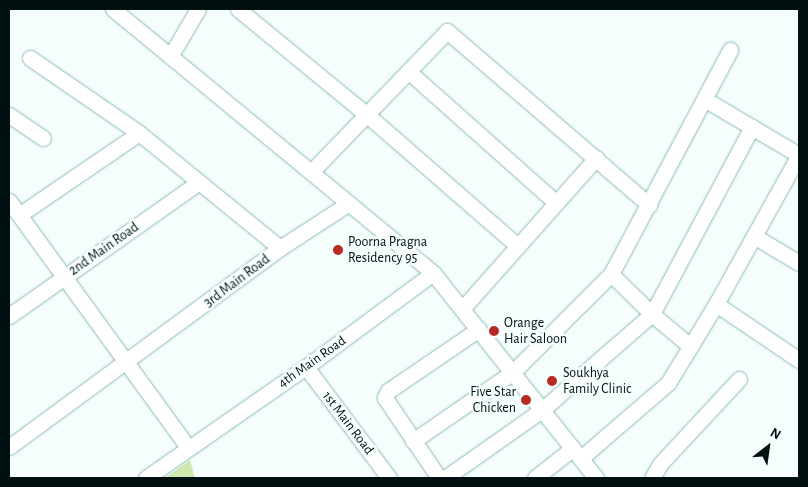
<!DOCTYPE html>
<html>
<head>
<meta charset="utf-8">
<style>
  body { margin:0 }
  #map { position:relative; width:808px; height:487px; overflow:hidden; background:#f5fefd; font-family:"Alegreya Sans",sans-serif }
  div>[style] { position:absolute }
  .green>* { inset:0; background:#d0e8b0 }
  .roads { filter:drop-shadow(0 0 1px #8cbab7) drop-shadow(0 0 1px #8cbab7) }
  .minor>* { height:15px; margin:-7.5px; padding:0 7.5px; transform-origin:7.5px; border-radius:7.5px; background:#fff }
  .dots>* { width:14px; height:14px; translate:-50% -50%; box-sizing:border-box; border:2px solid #f5fefd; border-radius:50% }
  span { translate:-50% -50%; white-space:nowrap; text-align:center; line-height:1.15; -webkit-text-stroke:5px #f5fefd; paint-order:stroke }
  .poi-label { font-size:14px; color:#011010 }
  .left { translate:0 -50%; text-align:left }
  .right { translate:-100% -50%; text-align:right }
  .street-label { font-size:14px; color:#011010 }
  .frame { position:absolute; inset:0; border:10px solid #011010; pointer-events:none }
  .north { position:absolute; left:743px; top:422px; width:50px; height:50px; -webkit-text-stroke:4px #f5fefd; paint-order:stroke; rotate:30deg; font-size:14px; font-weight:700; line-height:20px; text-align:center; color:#011010 }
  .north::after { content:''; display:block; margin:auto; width:18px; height:22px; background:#011010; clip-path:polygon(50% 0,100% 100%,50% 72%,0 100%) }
</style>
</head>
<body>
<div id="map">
  <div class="green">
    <div style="clip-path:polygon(190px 460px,195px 478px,165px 478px)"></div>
  </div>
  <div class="roads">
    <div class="minor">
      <div style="left:113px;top:9px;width:415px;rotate:39.5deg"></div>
      <div style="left:433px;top:273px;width:262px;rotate:51.5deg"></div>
      <div style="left:238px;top:9px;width:166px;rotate:39.4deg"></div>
      <div style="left:366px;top:114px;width:201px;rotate:41deg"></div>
      <div style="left:171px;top:55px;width:53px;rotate:-59.6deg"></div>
      <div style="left:30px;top:58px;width:132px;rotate:34.5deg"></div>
      <div style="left:139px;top:133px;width:182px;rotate:39.2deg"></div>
      <div style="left:408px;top:71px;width:198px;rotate:41.7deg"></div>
      <div style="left:706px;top:100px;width:108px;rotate:30.6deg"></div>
      <div style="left:9px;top:115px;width:41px;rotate:34.1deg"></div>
      <div style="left:799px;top:155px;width:171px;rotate:119.1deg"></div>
      <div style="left:716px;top:304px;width:100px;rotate:34deg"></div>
      <div style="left:311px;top:172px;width:196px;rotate:-46deg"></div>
      <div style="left:447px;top:31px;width:267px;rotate:40.7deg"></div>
      <div style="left:9px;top:201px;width:304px;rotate:54deg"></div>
      <div style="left:19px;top:215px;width:145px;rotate:-34.3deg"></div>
      <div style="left:754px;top:236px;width:52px;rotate:31deg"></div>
      <div style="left:611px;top:274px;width:57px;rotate:44.3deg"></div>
      <div style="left:652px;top:314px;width:50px;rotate:40.1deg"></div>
      <div style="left:462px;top:309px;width:202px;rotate:-48.4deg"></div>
      <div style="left:9px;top:316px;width:232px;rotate:-35.2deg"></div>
      <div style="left:306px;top:367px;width:139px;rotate:53.2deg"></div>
      <div style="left:413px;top:441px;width:121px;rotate:-34.6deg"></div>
      <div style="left:513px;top:372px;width:139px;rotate:-45deg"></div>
      <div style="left:611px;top:274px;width:254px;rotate:-62deg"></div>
      <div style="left:9px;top:447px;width:336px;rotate:-36.3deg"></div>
      <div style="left:280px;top:248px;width:82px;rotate:-33.1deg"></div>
      <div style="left:581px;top:458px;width:115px;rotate:-40.8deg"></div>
      <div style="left:668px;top:383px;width:92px;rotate:-58.7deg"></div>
      <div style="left:146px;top:478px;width:195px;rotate:-34.8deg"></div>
      <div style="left:306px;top:367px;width:158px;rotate:-36.5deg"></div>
      <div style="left:439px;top:478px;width:97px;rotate:-124deg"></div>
      <div style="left:385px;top:398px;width:8px;rotate:-67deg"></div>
      <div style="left:388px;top:391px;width:110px;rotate:-34.3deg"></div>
      <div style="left:445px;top:478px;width:120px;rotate:-35.1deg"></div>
      <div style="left:543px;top:409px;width:145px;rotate:-41.1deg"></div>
      <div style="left:652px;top:314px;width:212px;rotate:-61.9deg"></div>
      <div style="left:535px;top:478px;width:48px;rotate:-38.3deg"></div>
      <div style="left:652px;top:478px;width:16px;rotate:-60deg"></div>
      <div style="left:660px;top:464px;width:116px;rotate:-47.1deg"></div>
    </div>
  </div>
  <div class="dots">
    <div style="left:338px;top:250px;background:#b82923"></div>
    <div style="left:494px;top:331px;background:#b82923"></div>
    <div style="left:552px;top:381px;background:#b82923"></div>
    <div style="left:526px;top:400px;background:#b82923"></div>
  </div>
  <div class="poi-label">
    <span class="left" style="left:348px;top:250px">Poorna Pragna<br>Residency 95</span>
    <span class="left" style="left:504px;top:331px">Orange<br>Hair Saloon</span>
    <span class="left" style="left:563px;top:381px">Soukhya<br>Family Clinic</span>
    <span class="right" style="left:516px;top:400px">Five Star<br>Chicken</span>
  </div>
  <div class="street-label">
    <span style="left:104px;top:249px;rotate:-35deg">2nd Main Road</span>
    <span style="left:237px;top:281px;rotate:-37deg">3rd Main Road</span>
    <span style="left:312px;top:362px;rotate:-35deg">4th Main Road</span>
    <span style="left:348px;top:423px;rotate:53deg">1st Main Road</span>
  </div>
  <div class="frame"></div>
  <div class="north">N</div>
</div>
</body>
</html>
